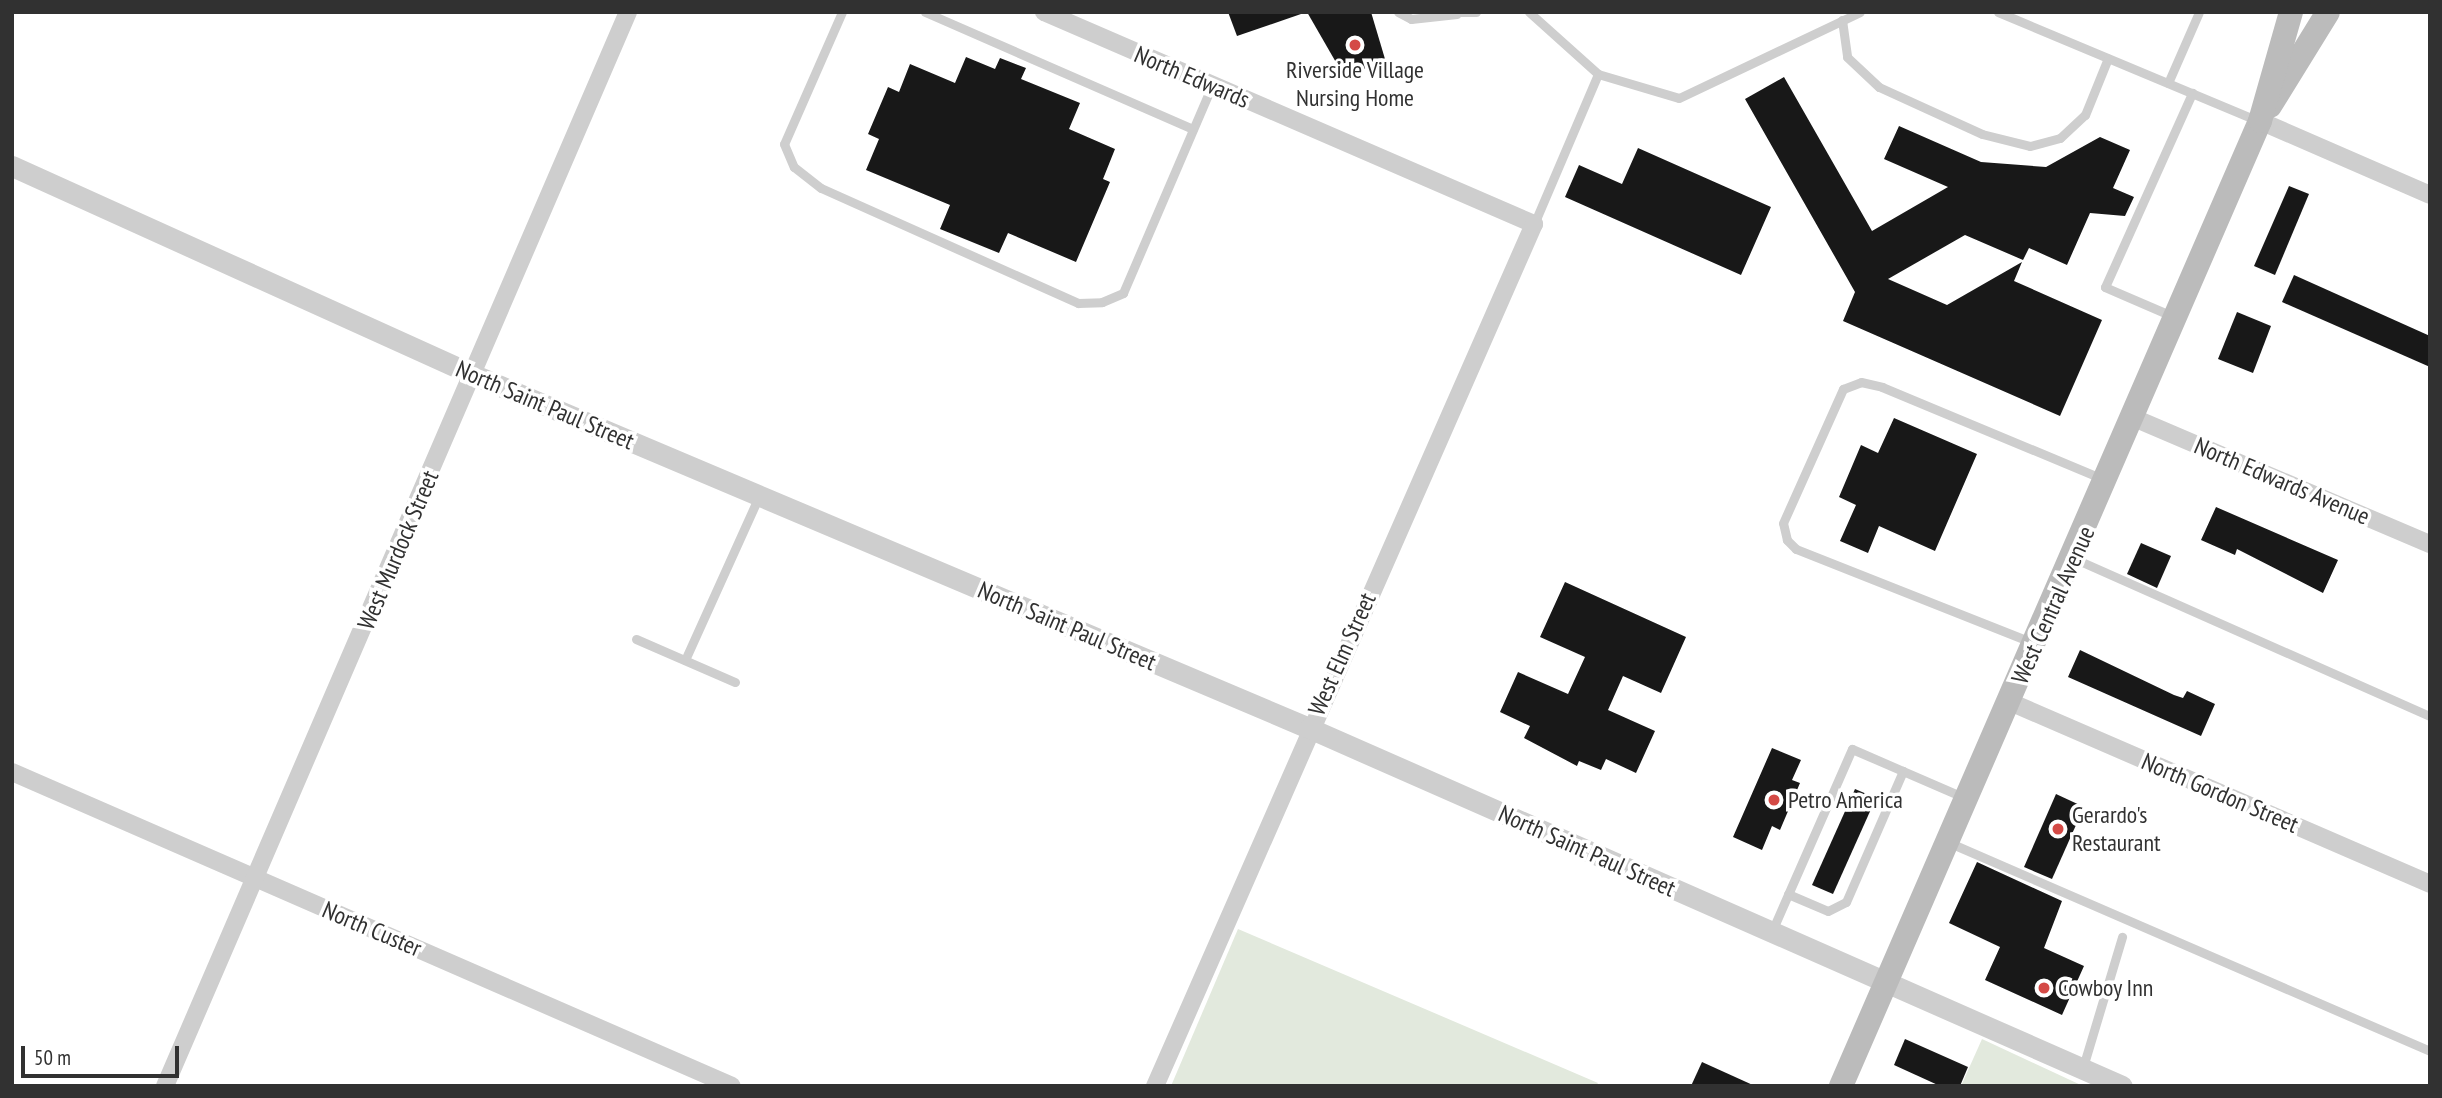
<!DOCTYPE html>
<html>
<head>
<meta charset="utf-8">
<style>
  body { margin:0 }
  #map { position:relative; width:2442px; height:1098px; overflow:hidden; background:#fff; font-family:"PT Sans Narrow",sans-serif }
  div>[style] { position:absolute }
  .green>* { inset:0; background:#e2e9dd }
  .building>* { inset:0; background:#181818 }
  .service>* { height:9px; margin:-4.5px; padding:0 4.5px; transform-origin:4.5px; border-radius:4.5px; background:#cecece }
  .minor>* { height:18px; margin:-9px; padding:0 9px; transform-origin:9px; border-radius:9px; background:#cecece }
  .tertiary>* { height:21px; margin:-10.5px; padding:0 10.5px; transform-origin:10.5px; border-radius:10.5px; background:#cecece }
  .secondary>* { height:24px; margin:-12px; padding:0 12px; transform-origin:12px; border-radius:12px; background:#bbb }
  .dots>* { width:19px; height:19px; translate:-50% -50%; box-sizing:border-box; border:4px solid #fff; border-radius:50% }
  span { translate:-50% -50%; white-space:nowrap; text-align:center; line-height:1.15; -webkit-text-stroke:7px #fff; paint-order:stroke }
  .poi-label { font-size:24px; color:#313131 }
  .left { translate:0 -50%; text-align:left }
  .street-label { font-size:24px; color:#313131 }
  .frame { position:absolute; inset:0; border:14px solid #313131; pointer-events:none }
  .scale { position:absolute; left:21px; top:1046px; width:158px; height:32px; box-sizing:border-box; border:4px solid #313131; border-top:0; padding-left:9px; font-size:21px; line-height:24px; white-space:nowrap; color:#313131; -webkit-text-stroke:5px #fff; paint-order:stroke }
</style>
</head>
<body>
<div id="map">
  <div class="green">
    <div style="clip-path:polygon(1238px 929px,1598px 1083px,1596px 1086px,1171px 1086px)"></div>
    <div style="clip-path:polygon(1982px 1039px,2083px 1086px,1961px 1086px)"></div>
  </div>
  <div class="building">
    <div style="clip-path:polygon(1228px 12px,1301px 12px,1301px 14px,1237px 36px)"></div>
    <div style="clip-path:polygon(1307px 12px,1371px 12px,1385px 59px,1345px 78px)"></div>
    <div style="clip-path:polygon(966px 57px,995px 69px,1000px 58px,1026px 68px,1021px 79px,1080px 103px,1069px 129px,1115px 149px,1103px 179px,1110px 182px,1076px 262px,1008px 233px,999px 253px,940px 229px,950px 205px,866px 170px,879px 139px,868px 134px,888px 87px,899px 92px,910px 64px,955px 83px)"></div>
    <div style="clip-path:polygon(1784px 77px,1872px 231px,1948px 187px,1884px 159px,1899px 126px,1981px 162px,2046px 167px,2100px 137px,2130px 150px,2113px 188px,2134px 197px,2125px 216px,2090px 213px,2067px 265px,2029px 248px,2023px 260px,1965px 235px,1888px 279px,1947px 305px,2022px 262px,2014px 281px,2102px 320px,2060px 416px,1843px 321px,1855px 292px,1745px 99px)"></div>
    <div style="clip-path:polygon(1638px 148px,1771px 207px,1741px 275px,1565px 197px,1579px 165px,1622px 184px)"></div>
    <div style="clip-path:polygon(2289px 186px,2309px 194px,2275px 275px,2254px 266px)"></div>
    <div style="clip-path:polygon(2294px 275px,2430px 336px,2430px 367px,2282px 302px)"></div>
    <div style="clip-path:polygon(2237px 312px,2271px 326px,2253px 373px,2218px 359px)"></div>
    <div style="clip-path:polygon(1894px 418px,1977px 454px,1935px 551px,1879px 526px,1868px 553px,1840px 541px,1856px 505px,1839px 497px,1861px 445px,1878px 453px)"></div>
    <div style="clip-path:polygon(2216px 507px,2338px 560px,2323px 593px,2237px 549px,2235px 555px,2201px 540px)"></div>
    <div style="clip-path:polygon(2141px 543px,2171px 556px,2157px 588px,2127px 574px)"></div>
    <div style="clip-path:polygon(1565px 582px,1686px 637px,1661px 693px,1623px 676px,1608px 710px,1655px 731px,1636px 773px,1606px 759px,1601px 770px,1579px 761px,1577px 766px,1524px 738px,1530px 726px,1500px 712px,1518px 672px,1568px 694px,1585px 657px,1540px 637px)"></div>
    <div style="clip-path:polygon(2080px 650px,2174px 695px,2183px 698px,2187px 691px,2215px 704px,2201px 736px,2068px 677px)"></div>
    <div style="clip-path:polygon(1772px 748px,1801px 760px,1792px 780px,1800px 783px,1780px 830px,1772px 826px,1762px 850px,1733px 837px)"></div>
    <div style="clip-path:polygon(1855px 789px,1876px 798px,1833px 894px,1812px 885px)"></div>
    <div style="clip-path:polygon(2056px 794px,2084px 807px,2052px 879px,2024px 867px)"></div>
    <div style="clip-path:polygon(1977px 862px,2062px 901px,2044px 948px,2084px 966px,2062px 1015px,1985px 980px,2000px 947px,1949px 923px)"></div>
    <div style="clip-path:polygon(1905px 1039px,1968px 1067px,1960px 1086px,1940px 1086px,1894px 1065px)"></div>
    <div style="clip-path:polygon(1702px 1062px,1755px 1086px,1691px 1086px)"></div>
  </div>
  <div class="service">
    <div style="left:842px;top:12px;width:144px;rotate:113.7deg"></div>
    <div style="left:784px;top:144px;width:25px;rotate:67deg"></div>
    <div style="left:794px;top:167px;width:34px;rotate:38deg"></div>
    <div style="left:821px;top:188px;width:282px;rotate:24.1deg"></div>
    <div style="left:1078px;top:303px;width:24px;rotate:-2deg"></div>
    <div style="left:1102px;top:302px;width:23px;rotate:-23deg"></div>
    <div style="left:1123px;top:293px;width:226px;rotate:-66.8deg"></div>
    <div style="left:925px;top:12px;width:292px;rotate:23.6deg"></div>
    <div style="left:1398px;top:12px;width:15px;rotate:28deg"></div>
    <div style="left:1411px;top:19px;width:46px;rotate:-6.2deg"></div>
    <div style="left:1454px;top:12px;width:22px"></div>
    <div style="left:1529px;top:12px;width:93px;rotate:41.9deg"></div>
    <div style="left:1598px;top:74px;width:163px;rotate:113.1deg"></div>
    <div style="left:1998px;top:12px;width:282px;rotate:22.7deg"></div>
    <div style="left:1842px;top:20px;width:37px;rotate:82deg"></div>
    <div style="left:1847px;top:57px;width:44px;rotate:43.2deg"></div>
    <div style="left:1879px;top:87px;width:113px;rotate:24.5deg"></div>
    <div style="left:1982px;top:134px;width:49px;rotate:14deg"></div>
    <div style="left:2030px;top:146px;width:31px;rotate:-15deg"></div>
    <div style="left:2060px;top:138px;width:34px;rotate:-43deg"></div>
    <div style="left:2085px;top:115px;width:61px;rotate:-68deg"></div>
    <div style="left:1598px;top:74px;width:84px;rotate:16.5deg"></div>
    <div style="left:1679px;top:98px;width:200px;rotate:-25.4deg"></div>
    <div style="left:2168px;top:83px;width:77px;rotate:-66.4deg"></div>
    <div style="left:2172px;top:316px;width:73px;rotate:-156.6deg"></div>
    <div style="left:2105px;top:287px;width:213px;rotate:-65.8deg"></div>
    <div style="left:2073px;top:558px;width:390px;rotate:23.9deg"></div>
    <div style="left:636px;top:639px;width:108px;rotate:23.5deg"></div>
    <div style="left:2031px;top:642px;width:253px;rotate:-158.4deg"></div>
    <div style="left:1796px;top:549px;width:13px;rotate:-135deg"></div>
    <div style="left:1787px;top:540px;width:17px;rotate:-103deg"></div>
    <div style="left:1783px;top:523px;width:147px;rotate:-65.9deg"></div>
    <div style="left:1843px;top:389px;width:19px;rotate:-21deg"></div>
    <div style="left:1861px;top:382px;width:22px;rotate:13deg"></div>
    <div style="left:1882px;top:387px;width:239px;rotate:22.6deg"></div>
    <div style="left:685px;top:660px;width:180px;rotate:-65.7deg"></div>
    <div style="left:1950px;top:843px;width:523px;rotate:23.43deg"></div>
    <div style="left:1788px;top:894px;width:43px;rotate:23deg"></div>
    <div style="left:1828px;top:911px;width:20px;rotate:-27deg"></div>
    <div style="left:1846px;top:902px;width:143px;rotate:-66.5deg"></div>
    <div style="left:1772px;top:931px;width:199px;rotate:-66.3deg"></div>
    <div style="left:1852px;top:749px;width:123px;rotate:23.4deg"></div>
    <div style="left:2083px;top:1067px;width:136px;rotate:-73.3deg"></div>
  </div>
  <div class="minor">
    <div style="left:1044px;top:12px;width:534px;rotate:23.4deg"></div>
    <div style="left:1534px;top:224px;width:942px;rotate:113.73deg"></div>
    <div style="left:2260px;top:121px;width:185px;rotate:23.5deg"></div>
    <div style="left:2134px;top:418px;width:322px;rotate:23.1deg"></div>
    <div style="left:2010px;top:702px;width:458px;rotate:23.4deg"></div>
    <div style="left:12px;top:772px;width:785px;rotate:23.56deg"></div>
    <div style="left:165px;top:1086px;width:1170px;rotate:-66.68deg"></div>
  </div>
  <div class="tertiary">
    <div style="left:12px;top:166px;width:507px;rotate:24.34deg"></div>
    <div style="left:474px;top:375px;width:907px;rotate:22.92deg"></div>
    <div style="left:1309px;top:728px;width:888px;rotate:23.77deg"></div>
  </div>
  <div class="secondary">
    <div style="left:2270px;top:106px;width:110px;rotate:-58.3deg"></div>
    <div style="left:1841px;top:1086px;width:1052px;rotate:-66.53deg"></div>
    <div style="left:2260px;top:121px;width:113px;rotate:-74.1deg"></div>
  </div>
  <div class="dots">
    <div style="left:1355px;top:45px;background:#d44a46"></div>
    <div style="left:1774px;top:800px;background:#d44a46"></div>
    <div style="left:2058px;top:829px;background:#d44a46"></div>
    <div style="left:2044px;top:988px;background:#d44a46"></div>
  </div>
  <div class="poi-label">
    <span style="left:1355px;top:84px">Riverside Village<br>Nursing Home</span>
    <span class="left" style="left:1788px;top:800px">Petro America</span>
    <span class="left" style="left:2072px;top:829px">Gerardo's<br>Restaurant</span>
    <span class="left" style="left:2058px;top:988px">Cowboy Inn</span>
  </div>
  <div class="street-label">
    <span style="left:1192px;top:77px;rotate:23deg">North Edwards</span>
    <span style="left:545px;top:405px;rotate:23deg">North Saint Paul Street</span>
    <span style="left:2282px;top:481px;rotate:23deg">North Edwards Avenue</span>
    <span style="left:398px;top:550px;rotate:-67deg">West Murdock Street</span>
    <span style="left:2053px;top:605px;rotate:-66deg">West Central Avenue</span>
    <span style="left:1067px;top:626px;rotate:23deg">North Saint Paul Street</span>
    <span style="left:1342px;top:654px;rotate:-66deg">West Elm Street</span>
    <span style="left:2220px;top:793px;rotate:23deg">North Gordon Street</span>
    <span style="left:1587px;top:851px;rotate:24deg">North Saint Paul Street</span>
    <span style="left:372px;top:929px;rotate:23deg">North Custer</span>
  </div>
  <div class="frame"></div>
  <div class="scale">50 m</div>
</div>
</body>
</html>
